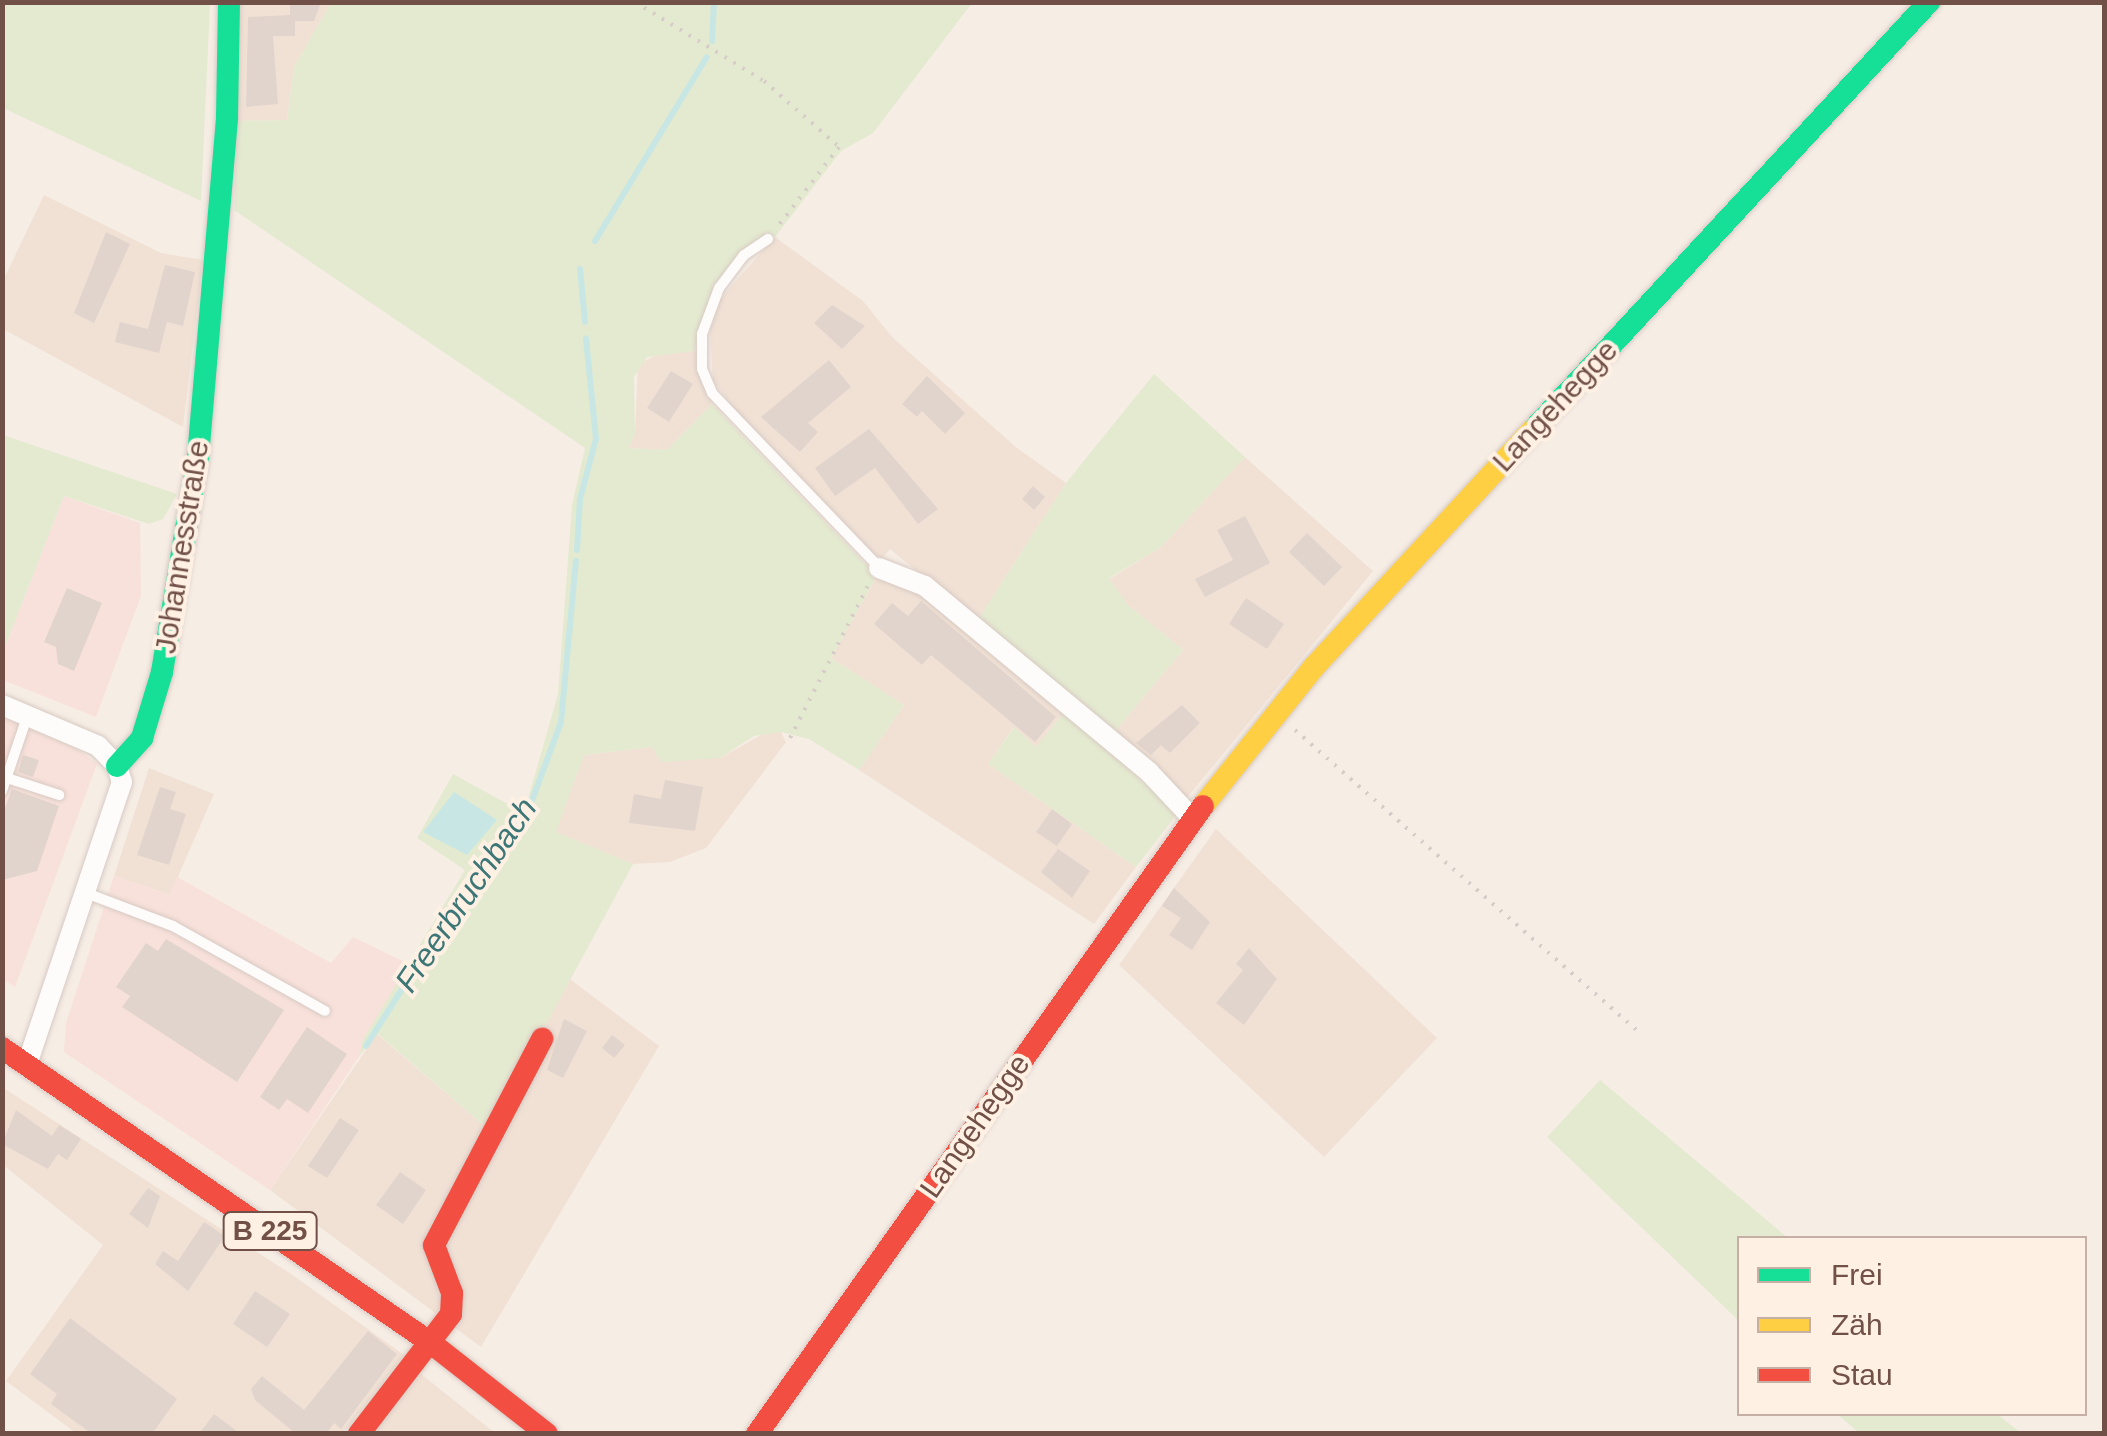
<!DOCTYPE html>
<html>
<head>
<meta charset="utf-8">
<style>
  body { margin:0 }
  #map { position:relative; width:2107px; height:1436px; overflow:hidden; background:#f6ede5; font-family:Arial,sans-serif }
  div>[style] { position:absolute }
  .residential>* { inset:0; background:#f1e1d5 }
  .commercial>* { inset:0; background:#f9e1db }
  .green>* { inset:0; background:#e4ead0 }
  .water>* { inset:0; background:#c8e7e4 }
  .stream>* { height:6px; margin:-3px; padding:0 3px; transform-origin:3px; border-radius:3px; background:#c8e7e4 }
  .building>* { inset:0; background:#e1d4cd }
  .path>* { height:4px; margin-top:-2px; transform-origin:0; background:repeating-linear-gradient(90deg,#d6ccc8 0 2.5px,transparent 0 10.5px) }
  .roads { filter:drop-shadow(0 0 2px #d7cac3) drop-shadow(0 0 2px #d7cac3) }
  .lane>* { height:10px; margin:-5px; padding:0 5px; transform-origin:5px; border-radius:5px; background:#fefcfb }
  .street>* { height:20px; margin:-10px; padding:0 10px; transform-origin:10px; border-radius:10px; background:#fefcfb }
  .fast>* { height:22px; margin:-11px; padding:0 11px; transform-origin:11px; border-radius:11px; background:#16e098 }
  .slow>* { height:22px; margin:-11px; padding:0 11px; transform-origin:11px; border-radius:11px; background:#ffcf43 }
  .jam>* { height:22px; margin:-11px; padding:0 11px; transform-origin:11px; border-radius:11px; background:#f24e42 }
  span { translate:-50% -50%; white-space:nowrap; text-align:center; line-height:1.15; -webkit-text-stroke:8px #fff0e4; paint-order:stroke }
  .shield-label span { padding:2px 8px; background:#fff0e4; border:2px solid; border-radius:8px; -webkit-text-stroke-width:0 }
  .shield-label { font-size:28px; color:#715047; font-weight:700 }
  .street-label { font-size:30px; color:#715047 }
  .water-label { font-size:32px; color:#3c7677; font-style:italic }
  .frame { position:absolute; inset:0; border:5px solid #715047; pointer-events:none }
  .legend { position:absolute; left:1737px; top:1236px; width:350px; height:180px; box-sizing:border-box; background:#fff0e4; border:2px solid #c6b0a5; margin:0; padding:12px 18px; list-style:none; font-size:30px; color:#715047 }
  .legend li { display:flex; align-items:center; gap:20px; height:50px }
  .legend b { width:50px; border:2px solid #c6b0a5 }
</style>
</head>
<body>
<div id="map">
  <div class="residential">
    <div style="clip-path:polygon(239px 3px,331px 3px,294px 67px,287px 120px,237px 121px)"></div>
    <div style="clip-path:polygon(44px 195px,161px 253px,203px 260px,183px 427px,3px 329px,2px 283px)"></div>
    <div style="clip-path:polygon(775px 237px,863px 301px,893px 338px,1017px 448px,1066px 483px,977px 621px,890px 549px,882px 559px,869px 551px,744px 422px,713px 380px,710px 331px,720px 299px)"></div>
    <div style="clip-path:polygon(695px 351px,712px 404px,667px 450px,628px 448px,635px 433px,638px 364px,659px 354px)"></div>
    <div style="clip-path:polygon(1245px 457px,1373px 571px,1186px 799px,1112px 735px,1183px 650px,1127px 604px,1109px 579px,1160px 548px)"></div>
    <div style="clip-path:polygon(877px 576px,914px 586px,1066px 710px,1036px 748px,1013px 728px,988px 764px,1136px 867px,1094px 924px,859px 770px,904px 705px,831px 658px)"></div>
    <div style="clip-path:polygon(766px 732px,781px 732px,786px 742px,706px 848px,670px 862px,633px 864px,555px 832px,584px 755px,653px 747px,720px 758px)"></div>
    <div style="clip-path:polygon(149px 768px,214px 794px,170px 895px,114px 876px)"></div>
    <div style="clip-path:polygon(1216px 829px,1437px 1038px,1324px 1157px,1119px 965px)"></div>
    <div style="clip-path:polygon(567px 977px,659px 1046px,481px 1347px,270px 1190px,377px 1034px,488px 1129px)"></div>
    <div style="clip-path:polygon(2px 1087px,294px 1276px,404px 1355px,343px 1433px,76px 1433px,6px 1381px,103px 1245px,3px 1165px)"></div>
    <div style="clip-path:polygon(421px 1374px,495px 1433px,373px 1434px)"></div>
  </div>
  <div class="commercial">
    <div style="clip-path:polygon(64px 496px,140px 523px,141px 596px,96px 717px,3px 680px,3px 652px)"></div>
    <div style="clip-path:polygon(3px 717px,76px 748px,97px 764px,15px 987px,3px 979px)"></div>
    <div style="clip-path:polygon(114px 876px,170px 895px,177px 877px,331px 963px,353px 937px,409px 964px,360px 1055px,270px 1190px,64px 1052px,66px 1023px)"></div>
  </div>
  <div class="green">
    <div style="clip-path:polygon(3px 2px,210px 3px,201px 201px,3px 108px)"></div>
    <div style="clip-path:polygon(331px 3px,972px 3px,873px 133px,841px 151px,775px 237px,767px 232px,714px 284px,695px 351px,647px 357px,634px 377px,635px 433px,629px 448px,667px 450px,712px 404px,877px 576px,831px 658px,904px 705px,859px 770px,809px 739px,781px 732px,754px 736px,720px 758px,661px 762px,652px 747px,584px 755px,556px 832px,633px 864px,489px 1130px,378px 1034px,360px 1055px,362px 1041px,465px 870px,417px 838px,453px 774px,524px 813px,558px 694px,572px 505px,585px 448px,234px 210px,237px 121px,287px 120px,294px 67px)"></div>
    <div style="clip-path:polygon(1154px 374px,1245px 457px,1160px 548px,1109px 578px,1127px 604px,1183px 650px,1112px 735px,977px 621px,1066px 483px)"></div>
    <div style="clip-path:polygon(3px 435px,177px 494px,163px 519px,149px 524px,64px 496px,3px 652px)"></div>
    <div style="clip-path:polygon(1066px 710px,1177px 814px,1136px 867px,988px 764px,1014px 727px,1036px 747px)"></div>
    <div style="clip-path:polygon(1600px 1080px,1788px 1238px,1740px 1238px,1739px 1321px,1547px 1137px)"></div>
    <div style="clip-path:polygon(1837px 1414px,1997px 1414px,2021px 1433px,1859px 1433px)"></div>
  </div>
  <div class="water">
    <div style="clip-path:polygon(454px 792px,497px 820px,467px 855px,423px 832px)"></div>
  </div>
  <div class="stream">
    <div style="left:712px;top:41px;width:39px;rotate:-87deg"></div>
    <div style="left:595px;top:241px;width:215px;rotate:-58.7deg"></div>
    <div style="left:580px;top:269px;width:53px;rotate:84.6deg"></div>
    <div style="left:577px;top:550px;width:51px;rotate:-86.6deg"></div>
    <div style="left:580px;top:499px;width:62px;rotate:-75.1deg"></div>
    <div style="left:596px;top:439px;width:101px;rotate:-95.7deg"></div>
    <div style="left:366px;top:1046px;width:178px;rotate:-57.7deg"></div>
    <div style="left:461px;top:896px;width:105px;rotate:-51.2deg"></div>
    <div style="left:527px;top:814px;width:98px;rotate:-69.7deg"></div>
    <div style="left:561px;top:722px;width:162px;rotate:-84.7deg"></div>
  </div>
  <div class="building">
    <div style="clip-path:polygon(290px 2px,321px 2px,314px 21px,295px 21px,295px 36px,273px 36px,278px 104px,246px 107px,248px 17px,290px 15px)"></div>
    <div style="clip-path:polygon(106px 232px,130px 244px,94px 323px,74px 313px)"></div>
    <div style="clip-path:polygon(165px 265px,195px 272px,183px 326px,167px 322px,159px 353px,115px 342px,120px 322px,148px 329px)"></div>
    <div style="clip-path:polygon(832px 305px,865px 326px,842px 349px,814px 323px)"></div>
    <div style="clip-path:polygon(829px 360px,851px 387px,808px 423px,818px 432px,800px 452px,761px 417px)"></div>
    <div style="clip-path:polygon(671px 371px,693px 384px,669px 422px,647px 408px)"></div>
    <div style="clip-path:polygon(927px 376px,965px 413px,945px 434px,922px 411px,917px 417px,902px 404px)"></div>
    <div style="clip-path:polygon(869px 429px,938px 509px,918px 524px,875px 468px,835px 496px,815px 468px)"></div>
    <div style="clip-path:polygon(1033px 486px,1045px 497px,1034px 510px,1022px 499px)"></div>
    <div style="clip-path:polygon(1245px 516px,1270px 563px,1205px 597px,1195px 579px,1233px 560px,1217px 530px)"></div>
    <div style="clip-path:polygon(1307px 533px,1342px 567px,1324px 586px,1289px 552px)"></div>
    <div style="clip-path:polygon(67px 588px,102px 603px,74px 671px,58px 664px,56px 647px,44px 642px)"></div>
    <div style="clip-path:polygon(1246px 598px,1284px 624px,1267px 649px,1229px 624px)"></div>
    <div style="clip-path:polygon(921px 601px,1056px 717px,1035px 742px,931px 655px,922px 665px,874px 624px,892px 603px,908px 616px)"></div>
    <div style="clip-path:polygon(1182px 705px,1200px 723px,1170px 753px,1161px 745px,1151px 755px,1136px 743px)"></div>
    <div style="clip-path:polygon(23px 755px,39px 760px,33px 777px,18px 772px)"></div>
    <div style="clip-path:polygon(665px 780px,703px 787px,695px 831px,629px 823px,634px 794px,661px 799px)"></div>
    <div style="clip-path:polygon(160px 787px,176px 792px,170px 809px,186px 814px,169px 865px,137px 855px)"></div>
    <div style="clip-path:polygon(12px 789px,59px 806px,37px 871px,2px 880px,2px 816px)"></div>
    <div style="clip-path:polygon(1052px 809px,1072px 824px,1057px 846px,1036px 832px)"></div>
    <div style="clip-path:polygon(1058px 849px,1090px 871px,1072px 898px,1041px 872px)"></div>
    <div style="clip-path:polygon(1174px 888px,1210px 922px,1192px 950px,1169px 935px,1181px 918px,1162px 906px)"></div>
    <div style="clip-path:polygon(166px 939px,284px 1010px,237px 1082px,122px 1007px,130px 996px,116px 987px,146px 943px,158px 951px)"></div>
    <div style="clip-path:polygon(1249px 948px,1277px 979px,1244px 1025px,1216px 1003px,1243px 970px,1236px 964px)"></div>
    <div style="clip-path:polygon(564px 1019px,587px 1031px,563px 1078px,547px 1070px)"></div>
    <div style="clip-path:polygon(307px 1027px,347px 1054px,308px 1113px,287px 1099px,279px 1110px,260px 1097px)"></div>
    <div style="clip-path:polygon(612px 1035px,625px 1045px,614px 1058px,602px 1048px)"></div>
    <div style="clip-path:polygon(16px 1110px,52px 1136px,59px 1125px,81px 1139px,67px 1160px,58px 1154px,48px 1169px,2px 1144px)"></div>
    <div style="clip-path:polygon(340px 1118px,359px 1130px,327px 1178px,308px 1166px)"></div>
    <div style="clip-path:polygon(400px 1172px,426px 1190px,403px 1224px,376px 1205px)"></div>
    <div style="clip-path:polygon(148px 1188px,160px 1196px,148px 1228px,129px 1214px)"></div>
    <div style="clip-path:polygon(204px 1222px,225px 1236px,188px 1291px,155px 1264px,163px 1251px,178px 1261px)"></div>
    <div style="clip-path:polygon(255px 1291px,290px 1314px,267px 1347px,233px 1324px)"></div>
    <div style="clip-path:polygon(70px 1318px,177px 1399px,152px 1434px,92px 1434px,51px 1404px,57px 1394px,30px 1374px)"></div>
    <div style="clip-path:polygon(368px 1331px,397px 1354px,341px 1429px,334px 1423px,326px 1434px,296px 1434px,255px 1400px,251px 1389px,262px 1376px,304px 1410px)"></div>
    <div style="clip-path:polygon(214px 1414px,241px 1434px,199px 1434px)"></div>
  </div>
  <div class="path">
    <div style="left:635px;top:2px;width:151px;rotate:31.5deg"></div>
    <div style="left:764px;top:81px;width:100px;rotate:41.3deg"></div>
    <div style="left:839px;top:147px;width:105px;rotate:127.6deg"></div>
    <div style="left:1295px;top:730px;width:458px;rotate:41.3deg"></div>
    <div style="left:790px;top:738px;width:175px;rotate:-62.9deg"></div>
  </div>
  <div class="roads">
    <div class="lane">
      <div style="left:768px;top:239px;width:29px;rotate:146deg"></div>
      <div style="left:744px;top:255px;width:41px;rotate:127.1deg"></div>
      <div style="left:719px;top:288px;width:49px;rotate:110.3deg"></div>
      <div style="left:702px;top:334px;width:35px;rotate:90deg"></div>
      <div style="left:702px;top:369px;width:26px;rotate:67deg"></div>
      <div style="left:712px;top:393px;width:241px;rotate:46.2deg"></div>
      <div style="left:7px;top:778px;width:55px;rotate:18.1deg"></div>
      <div style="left:2px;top:791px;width:78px;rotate:-71.3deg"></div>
      <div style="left:86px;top:893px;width:93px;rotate:20.8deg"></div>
      <div style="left:173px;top:926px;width:174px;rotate:29.2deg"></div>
    </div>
    <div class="street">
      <div style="left:879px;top:568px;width:49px;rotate:21.4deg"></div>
      <div style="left:925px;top:586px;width:291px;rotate:39.7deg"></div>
      <div style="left:1149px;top:772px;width:64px;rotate:46.9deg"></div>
      <div style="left:2px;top:705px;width:104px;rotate:23.1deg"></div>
      <div style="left:98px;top:746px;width:28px;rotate:46deg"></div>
      <div style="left:117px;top:766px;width:17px;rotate:73deg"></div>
      <div style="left:122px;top:782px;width:299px;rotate:108.6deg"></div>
    </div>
    <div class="fast">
      <div style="left:1532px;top:431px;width:585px;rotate:-47.22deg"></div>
      <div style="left:117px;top:766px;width:38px;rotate:-48deg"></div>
      <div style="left:142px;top:738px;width:69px;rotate:-73.1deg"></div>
      <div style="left:162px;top:672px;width:218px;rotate:-80.5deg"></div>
      <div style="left:198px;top:457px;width:341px;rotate:-85.1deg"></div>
      <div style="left:227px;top:117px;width:115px;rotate:-89deg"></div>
    </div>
    <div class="slow">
      <div style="left:1203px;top:806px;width:178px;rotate:-51.4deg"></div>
      <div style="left:1314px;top:667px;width:321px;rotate:-47.3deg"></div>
    </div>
    <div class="jam">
      <div style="left:2px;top:1048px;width:521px;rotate:34.51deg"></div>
      <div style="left:431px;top:1343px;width:147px;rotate:38.1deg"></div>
      <div style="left:359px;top:1434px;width:151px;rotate:-52.5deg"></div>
      <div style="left:451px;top:1314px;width:21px;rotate:-87deg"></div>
      <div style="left:452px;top:1293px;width:51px;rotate:-110.6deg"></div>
      <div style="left:434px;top:1245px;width:233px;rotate:-62.3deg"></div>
      <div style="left:757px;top:1434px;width:770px;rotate:-54.62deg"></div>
    </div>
  </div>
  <div class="shield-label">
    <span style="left:270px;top:1231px">B 225</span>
  </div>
  <div class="street-label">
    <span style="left:1555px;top:406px;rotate:-47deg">Langehegge</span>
    <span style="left:182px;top:547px;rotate:-81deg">Johannesstraße</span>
    <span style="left:975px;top:1126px;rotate:-55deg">Langehegge</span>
  </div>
  <div class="water-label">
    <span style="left:466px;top:895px;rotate:-56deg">Freerbruchbach</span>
  </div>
  <div class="frame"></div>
  <ul class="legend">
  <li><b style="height:12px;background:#16e098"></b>Frei</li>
  <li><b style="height:12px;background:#ffcf43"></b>Zäh</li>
  <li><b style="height:12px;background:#f24e42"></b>Stau</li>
  </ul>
</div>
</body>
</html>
